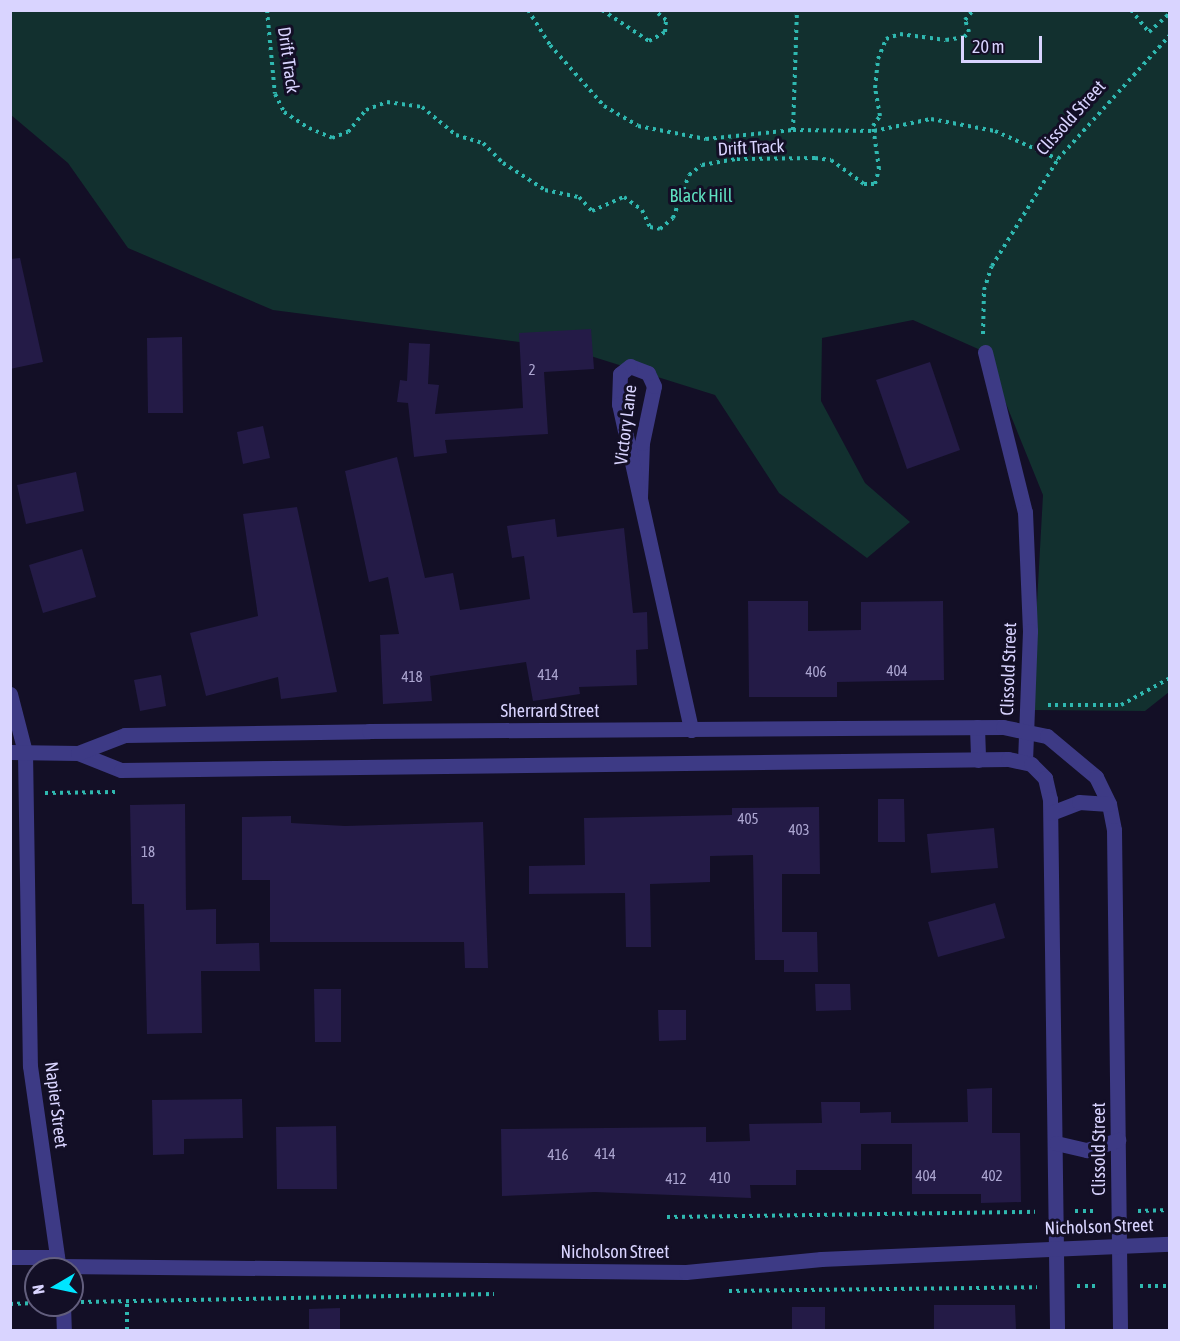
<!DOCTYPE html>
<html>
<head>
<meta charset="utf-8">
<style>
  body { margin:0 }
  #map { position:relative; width:1180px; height:1341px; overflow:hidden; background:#130f26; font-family:"Asap Condensed",sans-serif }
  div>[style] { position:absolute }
  .green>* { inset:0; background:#12302f }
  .building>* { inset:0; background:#241b47 }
  .path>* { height:4px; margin-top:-2px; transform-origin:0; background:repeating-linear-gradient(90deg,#2fb8b0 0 3px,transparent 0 7.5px) }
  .minor>* { height:15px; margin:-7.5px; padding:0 7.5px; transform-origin:7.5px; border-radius:7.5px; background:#3d3a85 }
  span { translate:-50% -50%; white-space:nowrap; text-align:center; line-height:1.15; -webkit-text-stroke:6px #130f26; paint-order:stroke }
  .number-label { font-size:15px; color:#aca6d1 }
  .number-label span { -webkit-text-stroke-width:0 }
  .street-label { font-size:18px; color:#d9d4ff }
  .park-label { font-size:18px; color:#5fe0c0 }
  .frame { position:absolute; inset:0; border:12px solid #d9d4ff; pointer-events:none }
  .north { position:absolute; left:24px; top:1257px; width:60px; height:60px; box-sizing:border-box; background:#130f26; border:2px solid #625e7d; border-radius:50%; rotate:261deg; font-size:16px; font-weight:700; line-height:24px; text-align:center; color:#d9d4ff }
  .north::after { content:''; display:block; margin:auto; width:21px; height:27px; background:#00e5ff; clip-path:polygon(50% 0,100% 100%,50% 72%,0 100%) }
  .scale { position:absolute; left:961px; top:36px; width:81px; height:27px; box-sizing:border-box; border:3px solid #d9d4ff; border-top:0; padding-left:8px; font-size:18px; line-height:21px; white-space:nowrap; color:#d9d4ff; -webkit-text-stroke:4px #130f26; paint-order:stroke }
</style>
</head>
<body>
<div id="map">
  <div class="green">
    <div style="clip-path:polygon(10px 11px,1169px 11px,1169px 692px,1145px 711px,1031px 710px,1043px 495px,985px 352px,913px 320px,822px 338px,821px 401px,865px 483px,910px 522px,867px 558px,779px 493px,715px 395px,565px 348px,273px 310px,128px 248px,68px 163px,11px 115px)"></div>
  </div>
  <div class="building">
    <div style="clip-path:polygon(20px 258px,43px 362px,10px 369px,10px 259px)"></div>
    <div style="clip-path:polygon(591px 329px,594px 369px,544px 372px,548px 434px,445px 440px,447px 453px,414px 457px,408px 403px,397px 402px,400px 380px,407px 381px,409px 343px,430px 344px,428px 384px,439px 385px,435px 414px,523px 408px,519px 333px)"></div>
    <div style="clip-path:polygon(182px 337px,183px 413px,148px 413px,147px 338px)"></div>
    <div style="clip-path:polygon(930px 362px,960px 450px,907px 469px,876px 380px)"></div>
    <div style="clip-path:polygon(263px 426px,270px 458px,243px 464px,237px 432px)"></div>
    <div style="clip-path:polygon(397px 457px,425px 578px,453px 573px,460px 610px,530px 599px,524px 556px,512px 558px,507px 526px,555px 519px,557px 537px,624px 528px,633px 613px,647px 612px,648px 649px,636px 650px,637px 685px,579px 687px,580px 694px,533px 701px,526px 662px,430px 676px,432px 701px,383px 704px,380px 635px,399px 634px,388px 577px,369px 582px,345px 471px)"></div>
    <div style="clip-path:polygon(76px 472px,84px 511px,26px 524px,17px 485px)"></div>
    <div style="clip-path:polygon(297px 507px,337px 692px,281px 699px,278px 677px,206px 696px,190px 633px,258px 616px,243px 514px)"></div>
    <div style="clip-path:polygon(82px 549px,96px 597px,43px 613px,29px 565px)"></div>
    <div style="clip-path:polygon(748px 601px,808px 601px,808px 631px,861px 630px,861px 602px,943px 601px,944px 680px,837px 682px,837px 697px,749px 697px)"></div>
    <div style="clip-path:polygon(161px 675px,166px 706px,140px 711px,134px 680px)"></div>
    <div style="clip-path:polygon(878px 799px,904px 799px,905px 842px,878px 842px)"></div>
    <div style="clip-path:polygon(185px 804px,186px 910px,216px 909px,216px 944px,259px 943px,260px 971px,201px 971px,202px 1033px,147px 1034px,144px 904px,132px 904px,130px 805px)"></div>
    <div style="clip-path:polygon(819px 807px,820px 874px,782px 874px,782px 932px,817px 932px,818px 972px,784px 972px,784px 960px,755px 960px,753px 855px,710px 856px,710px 882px,650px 884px,651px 947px,626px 947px,625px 893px,529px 894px,529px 866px,585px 865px,584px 818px,732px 815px,732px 808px)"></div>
    <div style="clip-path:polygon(291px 816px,291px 823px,345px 826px,483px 822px,488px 968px,465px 968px,464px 942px,270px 942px,270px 880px,242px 880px,242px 817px)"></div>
    <div style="clip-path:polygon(994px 828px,998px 868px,931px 873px,927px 834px)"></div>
    <div style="clip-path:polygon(995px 903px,1005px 938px,938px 957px,928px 922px)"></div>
    <div style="clip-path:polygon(815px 984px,850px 984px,851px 1010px,816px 1011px)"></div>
    <div style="clip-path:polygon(314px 989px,341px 989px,341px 1042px,315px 1042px)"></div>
    <div style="clip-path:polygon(658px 1010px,686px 1010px,686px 1040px,659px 1041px)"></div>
    <div style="clip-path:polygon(992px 1088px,992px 1133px,1020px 1133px,1021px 1202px,981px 1203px,981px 1194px,912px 1194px,912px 1144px,861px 1144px,861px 1170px,796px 1170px,796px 1185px,750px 1185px,751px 1198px,595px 1192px,502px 1196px,501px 1129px,706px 1127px,706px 1142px,750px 1141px,749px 1124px,822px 1123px,821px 1102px,860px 1102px,860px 1113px,891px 1112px,891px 1123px,968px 1122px,967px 1089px)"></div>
    <div style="clip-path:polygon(242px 1099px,243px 1138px,184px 1139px,184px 1154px,153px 1155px,152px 1100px)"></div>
    <div style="clip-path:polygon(336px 1126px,337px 1189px,277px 1189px,276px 1127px)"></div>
    <div style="clip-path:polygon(934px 1305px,1015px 1305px,1016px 1330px,934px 1330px)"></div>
    <div style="clip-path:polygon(792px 1307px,825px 1307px,825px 1330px,792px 1330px)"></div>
    <div style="clip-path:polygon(340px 1308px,340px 1330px,309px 1330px,309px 1309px)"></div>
  </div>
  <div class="path">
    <div style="left:267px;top:10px;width:84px;rotate:84.6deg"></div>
    <div style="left:275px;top:94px;width:20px;rotate:63deg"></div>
    <div style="left:284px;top:112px;width:30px;rotate:33deg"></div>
    <div style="left:309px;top:128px;width:25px;rotate:23deg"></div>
    <div style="left:332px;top:138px;width:17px;rotate:-21deg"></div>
    <div style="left:348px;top:132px;width:28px;rotate:-51deg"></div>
    <div style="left:366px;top:110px;width:22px;rotate:-21deg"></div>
    <div style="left:387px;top:102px;width:35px;rotate:8deg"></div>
    <div style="left:422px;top:107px;width:44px;rotate:39.5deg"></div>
    <div style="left:456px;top:135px;width:28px;rotate:17deg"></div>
    <div style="left:483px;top:143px;width:28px;rotate:45deg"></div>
    <div style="left:503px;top:163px;width:50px;rotate:32.7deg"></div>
    <div style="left:545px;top:190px;width:35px;rotate:12deg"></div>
    <div style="left:579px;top:197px;width:19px;rotate:47deg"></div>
    <div style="left:592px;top:211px;width:35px;rotate:-24deg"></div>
    <div style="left:624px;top:197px;width:22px;rotate:36deg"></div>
    <div style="left:642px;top:210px;width:19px;rotate:65deg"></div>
    <div style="left:650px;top:227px;width:10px;rotate:11deg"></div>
    <div style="left:660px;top:229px;width:17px;rotate:-40deg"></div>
    <div style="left:673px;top:218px;width:46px;rotate:-69.6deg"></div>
    <div style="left:689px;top:175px;width:16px;rotate:-38deg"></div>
    <div style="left:702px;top:165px;width:36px;rotate:-10deg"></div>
    <div style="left:737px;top:159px;width:78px;rotate:-0.7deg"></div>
    <div style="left:815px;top:158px;width:16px;rotate:7deg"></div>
    <div style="left:831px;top:160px;width:41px;rotate:36deg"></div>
    <div style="left:864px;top:184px;width:11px"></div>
    <div style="left:875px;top:184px;width:16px;rotate:-75deg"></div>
    <div style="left:879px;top:169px;width:43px;rotate:-97.9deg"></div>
    <div style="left:873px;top:126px;width:12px;rotate:-55deg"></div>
    <div style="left:880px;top:116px;width:28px;rotate:-100deg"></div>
    <div style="left:875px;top:88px;width:29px;rotate:-84deg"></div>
    <div style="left:878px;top:59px;width:22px;rotate:-68deg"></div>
    <div style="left:886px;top:39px;width:15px;rotate:-20deg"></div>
    <div style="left:900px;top:34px;width:46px;rotate:7.4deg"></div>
    <div style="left:946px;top:40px;width:18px;rotate:-9deg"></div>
    <div style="left:964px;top:37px;width:7px;rotate:-45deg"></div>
    <div style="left:969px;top:32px;width:13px;rotate:-108deg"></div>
    <div style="left:965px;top:20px;width:13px;rotate:-51deg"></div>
    <div style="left:528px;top:10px;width:41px;rotate:57.8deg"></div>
    <div style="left:550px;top:45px;width:81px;rotate:48.5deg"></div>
    <div style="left:604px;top:106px;width:39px;rotate:30deg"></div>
    <div style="left:638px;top:126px;width:69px;rotate:10.8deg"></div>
    <div style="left:706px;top:139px;width:87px;rotate:-5.9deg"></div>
    <div style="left:793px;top:130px;width:81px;rotate:0.7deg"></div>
    <div style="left:874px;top:131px;width:58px;rotate:-11.9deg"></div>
    <div style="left:931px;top:119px;width:65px;rotate:10.6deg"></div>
    <div style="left:995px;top:131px;width:69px;rotate:24deg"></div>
    <div style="left:602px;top:10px;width:56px;rotate:33.4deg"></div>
    <div style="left:649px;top:41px;width:18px;rotate:-29deg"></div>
    <div style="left:665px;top:32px;width:12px;rotate:-85deg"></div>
    <div style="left:666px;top:20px;width:16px;rotate:-140deg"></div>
    <div style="left:1131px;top:10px;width:28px;rotate:51deg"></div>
    <div style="left:1149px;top:32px;width:28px;rotate:-42deg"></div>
    <div style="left:793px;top:130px;width:120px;rotate:-88.1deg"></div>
    <div style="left:983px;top:334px;width:44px;rotate:-88.7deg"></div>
    <div style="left:984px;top:290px;width:25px;rotate:-72deg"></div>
    <div style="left:992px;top:266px;width:126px;rotate:-58.3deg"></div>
    <div style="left:1058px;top:159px;width:167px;rotate:-47.9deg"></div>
    <div style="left:1048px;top:705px;width:73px"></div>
    <div style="left:1121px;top:705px;width:56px;rotate:-28.9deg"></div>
    <div style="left:45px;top:793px;width:70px;rotate:-0.8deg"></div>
    <div style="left:1075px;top:1211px;width:23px"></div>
    <div style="left:1138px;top:1211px;width:32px;rotate:-2deg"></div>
    <div style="left:667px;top:1217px;width:368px;rotate:-0.8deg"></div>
    <div style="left:1077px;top:1286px;width:23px"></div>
    <div style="left:1140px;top:1286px;width:30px"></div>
    <div style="left:729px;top:1291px;width:308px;rotate:-0.7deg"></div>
    <div style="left:81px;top:1302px;width:413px;rotate:-1.1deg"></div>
    <div style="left:10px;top:1304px;width:26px;rotate:-2deg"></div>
    <div style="left:127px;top:1330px;width:30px;rotate:-90deg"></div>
  </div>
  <div class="minor">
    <div style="left:985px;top:352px;width:165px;rotate:76deg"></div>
    <div style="left:1025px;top:512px;width:119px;rotate:87.6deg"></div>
    <div style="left:1030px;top:631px;width:131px;rotate:92.2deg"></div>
    <div style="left:640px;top:497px;width:54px;rotate:-87.9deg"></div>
    <div style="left:642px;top:443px;width:58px;rotate:-78.1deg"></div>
    <div style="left:654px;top:386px;width:14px;rotate:-115deg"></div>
    <div style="left:648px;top:373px;width:19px;rotate:-159deg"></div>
    <div style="left:630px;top:366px;width:13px;rotate:141deg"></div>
    <div style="left:620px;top:374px;width:30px;rotate:92deg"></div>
    <div style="left:619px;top:404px;width:334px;rotate:77.5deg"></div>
    <div style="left:10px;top:694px;width:60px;rotate:75.5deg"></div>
    <div style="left:25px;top:752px;width:314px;rotate:89.1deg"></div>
    <div style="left:30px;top:1066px;width:205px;rotate:81.9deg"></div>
    <div style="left:977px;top:727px;width:33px;rotate:88deg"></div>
    <div style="left:10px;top:752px;width:68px;rotate:0.8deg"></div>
    <div style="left:78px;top:753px;width:46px;rotate:21.6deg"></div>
    <div style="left:121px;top:770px;width:887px;rotate:-0.71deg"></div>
    <div style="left:1008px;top:759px;width:24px;rotate:12deg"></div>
    <div style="left:1031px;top:764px;width:20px;rotate:45deg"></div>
    <div style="left:1045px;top:778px;width:22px;rotate:77deg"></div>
    <div style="left:1050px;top:799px;width:531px;rotate:89.24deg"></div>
    <div style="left:78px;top:753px;width:50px;rotate:-21deg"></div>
    <div style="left:125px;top:735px;width:244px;rotate:-0.9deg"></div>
    <div style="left:369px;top:731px;width:634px;rotate:-0.36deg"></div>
    <div style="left:1003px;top:727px;width:45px;rotate:11.6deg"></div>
    <div style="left:1047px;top:736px;width:64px;rotate:39.9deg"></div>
    <div style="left:1096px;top:777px;width:30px;rotate:64deg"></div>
    <div style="left:1109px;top:804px;width:26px;rotate:79deg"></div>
    <div style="left:1114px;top:830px;width:500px;rotate:89.31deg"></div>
    <div style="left:1051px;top:813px;width:30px;rotate:-21deg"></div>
    <div style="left:1079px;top:802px;width:30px;rotate:4deg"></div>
    <div style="left:1056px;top:1143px;width:32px;rotate:13deg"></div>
    <div style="left:1087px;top:1150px;width:33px;rotate:-18deg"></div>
    <div style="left:10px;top:1257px;width:47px"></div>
    <div style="left:59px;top:1266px;width:627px;rotate:0.55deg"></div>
    <div style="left:686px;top:1272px;width:136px;rotate:-5.5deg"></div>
    <div style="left:821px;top:1259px;width:349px;rotate:-2.5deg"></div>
    <div style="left:63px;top:1305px;width:25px;rotate:88deg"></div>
  </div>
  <div class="number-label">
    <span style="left:532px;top:370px">2</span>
    <span style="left:897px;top:671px">404</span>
    <span style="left:816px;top:672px">406</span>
    <span style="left:548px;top:675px">414</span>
    <span style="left:412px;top:677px">418</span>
    <span style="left:748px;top:819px">405</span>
    <span style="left:799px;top:830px">403</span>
    <span style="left:148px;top:852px">18</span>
    <span style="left:605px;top:1154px">414</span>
    <span style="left:558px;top:1155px">416</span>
    <span style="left:926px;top:1176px">404</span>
    <span style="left:992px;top:1176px">402</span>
    <span style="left:720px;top:1178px">410</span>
    <span style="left:676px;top:1179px">412</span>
  </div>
  <div class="street-label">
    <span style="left:288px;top:60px;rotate:82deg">Drift Track</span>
    <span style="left:1071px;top:118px;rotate:-48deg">Clissold Street</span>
    <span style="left:751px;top:148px;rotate:-3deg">Drift Track</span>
    <span style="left:626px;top:425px;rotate:-83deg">Victory Lane</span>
    <span style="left:1009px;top:669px;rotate:-88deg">Clissold Street</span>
    <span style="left:550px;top:711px">Sherrard Street</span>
    <span style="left:56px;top:1105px;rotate:83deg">Napier Street</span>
    <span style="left:1099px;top:1149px;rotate:-90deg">Clissold Street</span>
    <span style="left:1099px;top:1227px;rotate:-2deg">Nicholson Street</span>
    <span style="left:615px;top:1252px">Nicholson Street</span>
  </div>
  <div class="park-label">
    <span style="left:701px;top:196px">Black Hill</span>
  </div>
  <div class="frame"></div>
  <div class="north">N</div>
  <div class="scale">20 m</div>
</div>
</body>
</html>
